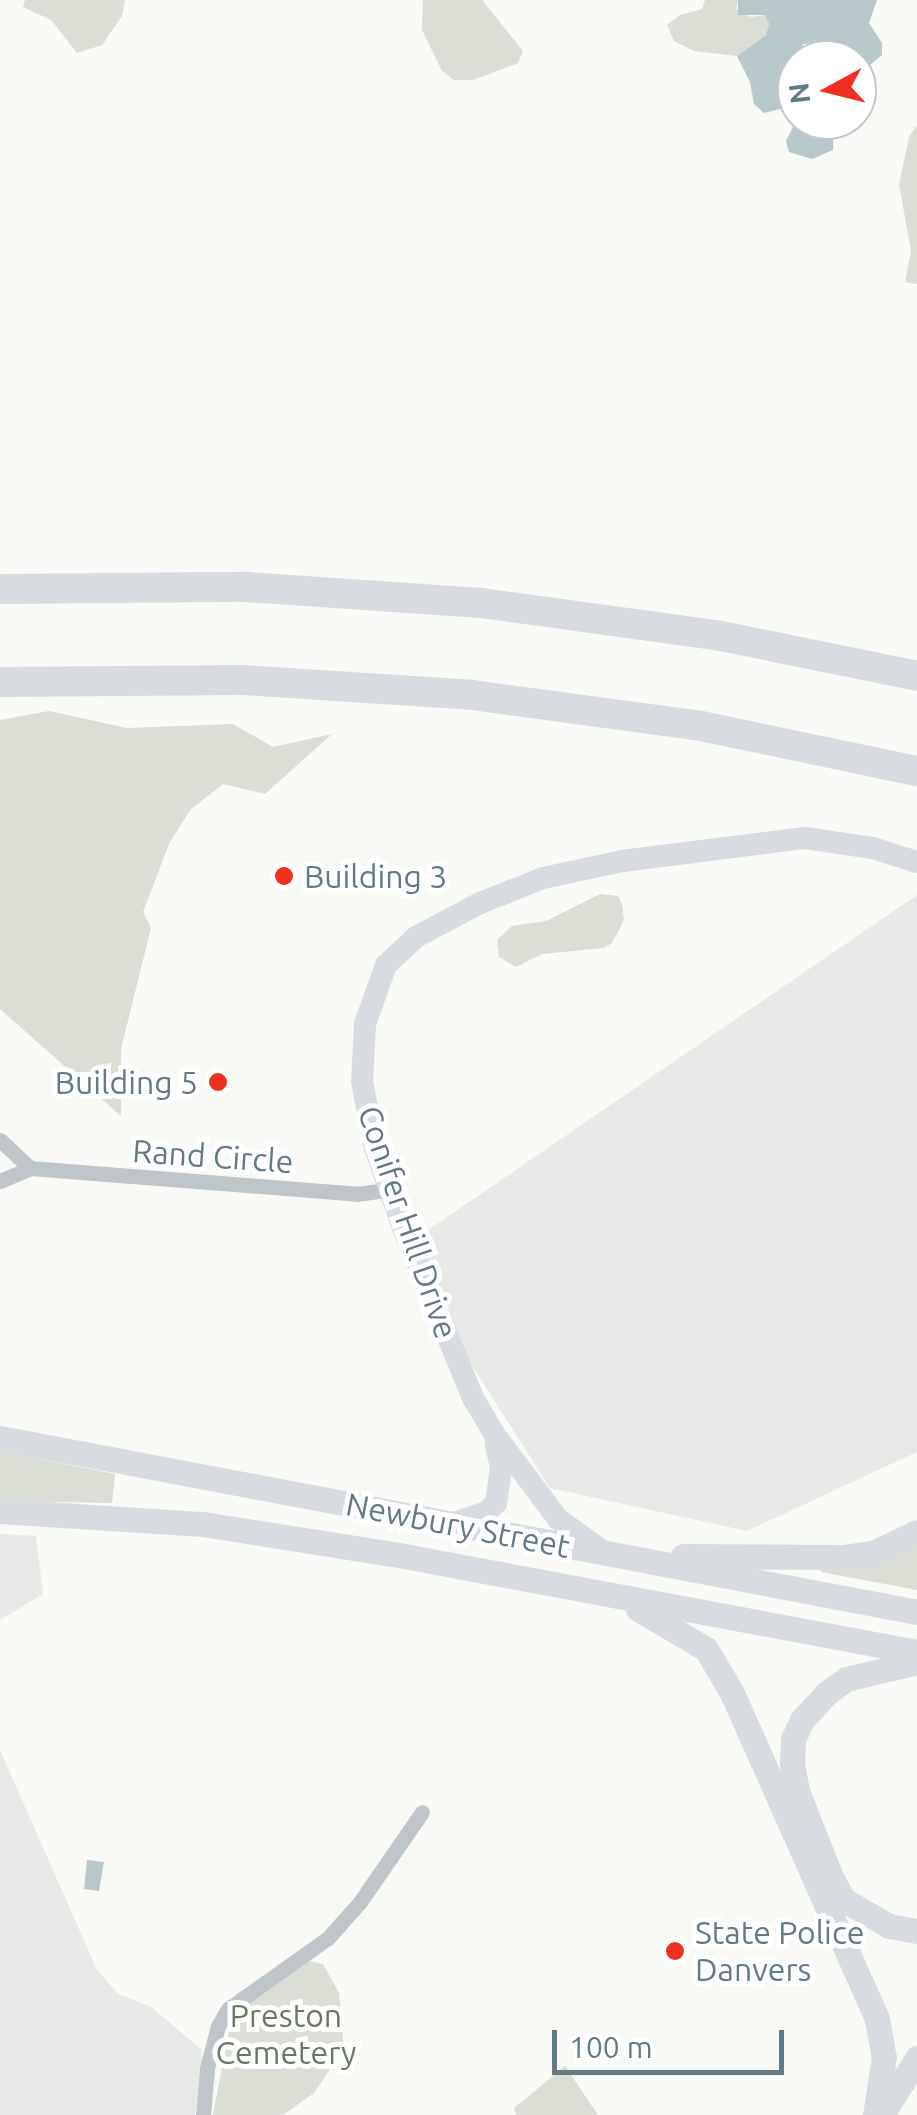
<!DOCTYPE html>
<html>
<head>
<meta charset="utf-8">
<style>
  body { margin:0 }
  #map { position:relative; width:917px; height:2115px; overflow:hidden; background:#f9f9f6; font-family:Ubuntu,sans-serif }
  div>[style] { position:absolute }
  .built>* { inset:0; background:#e7e9e7 }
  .green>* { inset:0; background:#daded5 }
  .water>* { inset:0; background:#b7c8ca }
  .street>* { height:15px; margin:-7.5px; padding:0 7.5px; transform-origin:7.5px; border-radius:7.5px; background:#bfc6c9 }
  .secondary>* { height:22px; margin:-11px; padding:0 11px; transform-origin:11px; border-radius:11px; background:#d6dcdf }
  .primary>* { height:25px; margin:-12.5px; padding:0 12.5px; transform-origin:12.5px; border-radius:12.5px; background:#d6dcdf }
  .highway>* { height:30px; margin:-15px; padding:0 15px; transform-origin:15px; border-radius:15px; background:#d6dcdf }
  .dots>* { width:28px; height:28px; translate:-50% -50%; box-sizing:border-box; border:5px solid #fff; border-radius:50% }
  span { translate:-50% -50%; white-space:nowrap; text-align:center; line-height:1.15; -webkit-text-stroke:10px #fff; paint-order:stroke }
  .poi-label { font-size:32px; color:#627a83 }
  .left { translate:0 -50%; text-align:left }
  .right { translate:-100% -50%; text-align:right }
  .street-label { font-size:32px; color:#627a83 }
  .park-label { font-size:32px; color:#6a7a61 }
  .north { position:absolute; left:777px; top:40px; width:100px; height:100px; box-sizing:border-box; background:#fff; border:2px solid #c0cacd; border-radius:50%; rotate:263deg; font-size:28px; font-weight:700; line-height:40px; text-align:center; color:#627a83 }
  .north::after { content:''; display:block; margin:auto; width:35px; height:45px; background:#ef2f20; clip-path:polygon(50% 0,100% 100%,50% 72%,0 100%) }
  .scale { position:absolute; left:552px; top:2030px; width:232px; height:45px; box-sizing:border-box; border:5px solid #627a83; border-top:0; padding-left:12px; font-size:30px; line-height:35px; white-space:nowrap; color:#627a83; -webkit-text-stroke:8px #fff; paint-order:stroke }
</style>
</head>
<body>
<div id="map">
  <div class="built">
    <div style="clip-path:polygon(917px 895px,917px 1452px,747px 1531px,550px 1488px,459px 1345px,448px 1307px,415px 1239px)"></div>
    <div style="clip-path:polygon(0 1534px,36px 1536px,43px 1594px,0 1620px)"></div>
    <div style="clip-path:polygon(0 1750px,97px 1970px,118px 1994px,151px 2007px,202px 2050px,195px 2115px,0 2115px)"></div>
  </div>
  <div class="green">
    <div style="clip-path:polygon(25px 0,125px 0,122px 16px,102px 45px,77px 53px,51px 20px,23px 7px)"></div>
    <div style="clip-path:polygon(423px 0,482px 0,523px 51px,518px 63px,473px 80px,454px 80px,442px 71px,422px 30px)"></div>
    <div style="clip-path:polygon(705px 0,738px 0,736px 9px,751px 17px,765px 15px,769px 24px,766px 35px,737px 56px,694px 51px,674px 41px,667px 25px,680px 15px,702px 9px)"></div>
    <div style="clip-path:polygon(917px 125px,917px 284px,905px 282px,911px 251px,899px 184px,909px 137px)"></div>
    <div style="clip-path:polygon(49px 711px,127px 728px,233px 724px,273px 747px,332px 734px,265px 794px,223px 784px,190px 810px,169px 844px,143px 912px,151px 928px,121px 1049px,121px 1116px,0 1009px,0 720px)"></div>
    <div style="clip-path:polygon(600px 894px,618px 896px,622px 904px,624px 920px,612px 943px,604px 948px,542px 954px,516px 967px,499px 957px,497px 940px,512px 926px,546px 921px)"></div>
    <div style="clip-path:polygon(0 1451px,115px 1474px,112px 1503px,0 1501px)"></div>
    <div style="clip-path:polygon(917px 1542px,917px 1590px,821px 1572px,821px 1568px)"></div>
    <div style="clip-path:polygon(305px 1960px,323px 1964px,339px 1993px,344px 2049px,314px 2093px,283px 2115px,213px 2115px,236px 1994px)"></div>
    <div style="clip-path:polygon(565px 2066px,598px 2115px,516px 2115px,514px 2108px)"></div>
  </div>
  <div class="water">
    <div style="clip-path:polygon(738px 0,877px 0,869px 23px,882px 43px,882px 55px,857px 76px,857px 60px,818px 60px,813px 43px,803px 44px,797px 60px,796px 92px,780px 109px,764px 113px,754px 104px,750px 82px,737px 56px,766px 35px,769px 24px,765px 15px,738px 15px)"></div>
    <div style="clip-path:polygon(797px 119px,834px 120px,833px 150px,812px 159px,789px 152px,786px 141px)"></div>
    <div style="clip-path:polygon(87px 1860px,104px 1862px,99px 1891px,84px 1889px)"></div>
  </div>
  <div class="street">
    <div style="left:0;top:1140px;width:41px;rotate:43deg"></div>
    <div style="left:0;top:1181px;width:33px;rotate:-23deg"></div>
    <div style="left:30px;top:1168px;width:328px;rotate:4.5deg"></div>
    <div style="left:357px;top:1194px;width:35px;rotate:-8deg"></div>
    <div style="left:203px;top:2115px;width:47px;rotate:-85.1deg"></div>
    <div style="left:207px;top:2068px;width:43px;rotate:-75.3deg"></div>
    <div style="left:218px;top:2026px;width:20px;rotate:-60deg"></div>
    <div style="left:228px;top:2009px;width:123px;rotate:-35.4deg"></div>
    <div style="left:328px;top:1938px;width:48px;rotate:-48.4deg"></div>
    <div style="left:360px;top:1902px;width:109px;rotate:-55.4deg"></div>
  </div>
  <div class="secondary">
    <div style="left:452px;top:1524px;width:37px;rotate:-19deg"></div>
    <div style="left:487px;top:1512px;width:13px;rotate:-45deg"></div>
    <div style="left:496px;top:1503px;width:35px;rotate:-82deg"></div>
    <div style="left:501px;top:1468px;width:25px;rotate:-102deg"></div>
    <div style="left:601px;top:1550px;width:53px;rotate:-144.2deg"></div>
    <div style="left:558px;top:1519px;width:105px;rotate:-126.9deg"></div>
    <div style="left:495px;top:1435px;width:43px;rotate:-120.7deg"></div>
    <div style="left:473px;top:1398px;width:178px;rotate:-112.4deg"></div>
    <div style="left:405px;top:1233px;width:90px;rotate:-109.4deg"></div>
    <div style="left:375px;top:1148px;width:67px;rotate:-101.1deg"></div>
    <div style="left:362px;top:1082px;width:58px;rotate:-87deg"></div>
    <div style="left:365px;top:1024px;width:63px;rotate:-70.4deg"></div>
    <div style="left:386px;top:965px;width:41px;rotate:-43deg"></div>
    <div style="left:416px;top:937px;width:70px;rotate:-28deg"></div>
    <div style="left:478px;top:904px;width:70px;rotate:-21.8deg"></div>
    <div style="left:543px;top:878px;width:81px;rotate:-12.1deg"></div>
    <div style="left:622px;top:861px;width:184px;rotate:-7.2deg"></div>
    <div style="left:805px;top:838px;width:69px;rotate:8.4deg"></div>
    <div style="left:873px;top:848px;width:46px;rotate:17.7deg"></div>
  </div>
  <div class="primary">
    <div style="left:0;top:1438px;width:933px;rotate:10.74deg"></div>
    <div style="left:0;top:1511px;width:203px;rotate:3.7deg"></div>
    <div style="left:203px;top:1524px;width:204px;rotate:9deg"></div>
    <div style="left:404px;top:1556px;width:522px;rotate:10.6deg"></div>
    <div style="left:683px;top:1556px;width:161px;rotate:0.4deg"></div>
    <div style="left:844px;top:1557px;width:29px;rotate:-8deg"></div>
    <div style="left:873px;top:1553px;width:49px;rotate:-25.5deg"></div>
    <div style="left:638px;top:1609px;width:79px;rotate:30.5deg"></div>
    <div style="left:706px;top:1649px;width:51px;rotate:59.4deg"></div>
    <div style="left:732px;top:1693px;width:357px;rotate:66deg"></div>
    <div style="left:877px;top:2019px;width:39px;rotate:80deg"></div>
    <div style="left:884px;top:2057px;width:59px;rotate:98.8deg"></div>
    <div style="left:917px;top:1662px;width:73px;rotate:166.5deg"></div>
    <div style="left:846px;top:1679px;width:24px;rotate:144deg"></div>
    <div style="left:827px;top:1693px;width:37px;rotate:133deg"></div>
    <div style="left:802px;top:1720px;width:21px;rotate:115deg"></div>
    <div style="left:793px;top:1739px;width:24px;rotate:92deg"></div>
    <div style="left:792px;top:1763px;width:28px;rotate:80deg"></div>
    <div style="left:797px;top:1791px;width:92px;rotate:68.4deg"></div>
    <div style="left:831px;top:1877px;width:26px;rotate:61deg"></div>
    <div style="left:844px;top:1900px;width:52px;rotate:30deg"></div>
    <div style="left:889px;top:1926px;width:28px;rotate:10deg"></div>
    <div style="left:883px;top:2113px;width:65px;rotate:-58.3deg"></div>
  </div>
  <div class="highway">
    <div style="left:0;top:589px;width:246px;rotate:-0.5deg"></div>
    <div style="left:246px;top:587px;width:236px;rotate:3.9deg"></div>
    <div style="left:481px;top:603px;width:237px;rotate:7.8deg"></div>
    <div style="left:716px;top:635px;width:205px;rotate:11.5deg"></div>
    <div style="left:0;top:682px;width:243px;rotate:-0.5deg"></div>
    <div style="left:243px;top:680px;width:229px;rotate:3.7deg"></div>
    <div style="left:472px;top:695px;width:231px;rotate:7.7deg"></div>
    <div style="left:701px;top:726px;width:221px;rotate:11.8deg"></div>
  </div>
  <div class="dots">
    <div style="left:284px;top:876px;background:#ef2f20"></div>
    <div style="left:218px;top:1082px;background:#ef2f20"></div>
    <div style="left:675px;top:1951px;background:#ef2f20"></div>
  </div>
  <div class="poi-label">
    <span class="left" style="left:304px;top:876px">Building 3</span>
    <span class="right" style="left:198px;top:1082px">Building 5</span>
    <span class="left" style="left:695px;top:1951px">State Police<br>Danvers</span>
  </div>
  <div class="street-label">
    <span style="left:213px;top:1156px;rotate:4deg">Rand Circle</span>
    <span style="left:408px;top:1222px;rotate:71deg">Conifer Hill Drive</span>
    <span style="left:458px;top:1525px;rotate:11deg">Newbury Street</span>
  </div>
  <div class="park-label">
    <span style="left:286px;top:2034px">Preston<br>Cemetery</span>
  </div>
  <div class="north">N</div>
  <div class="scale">100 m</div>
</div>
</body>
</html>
